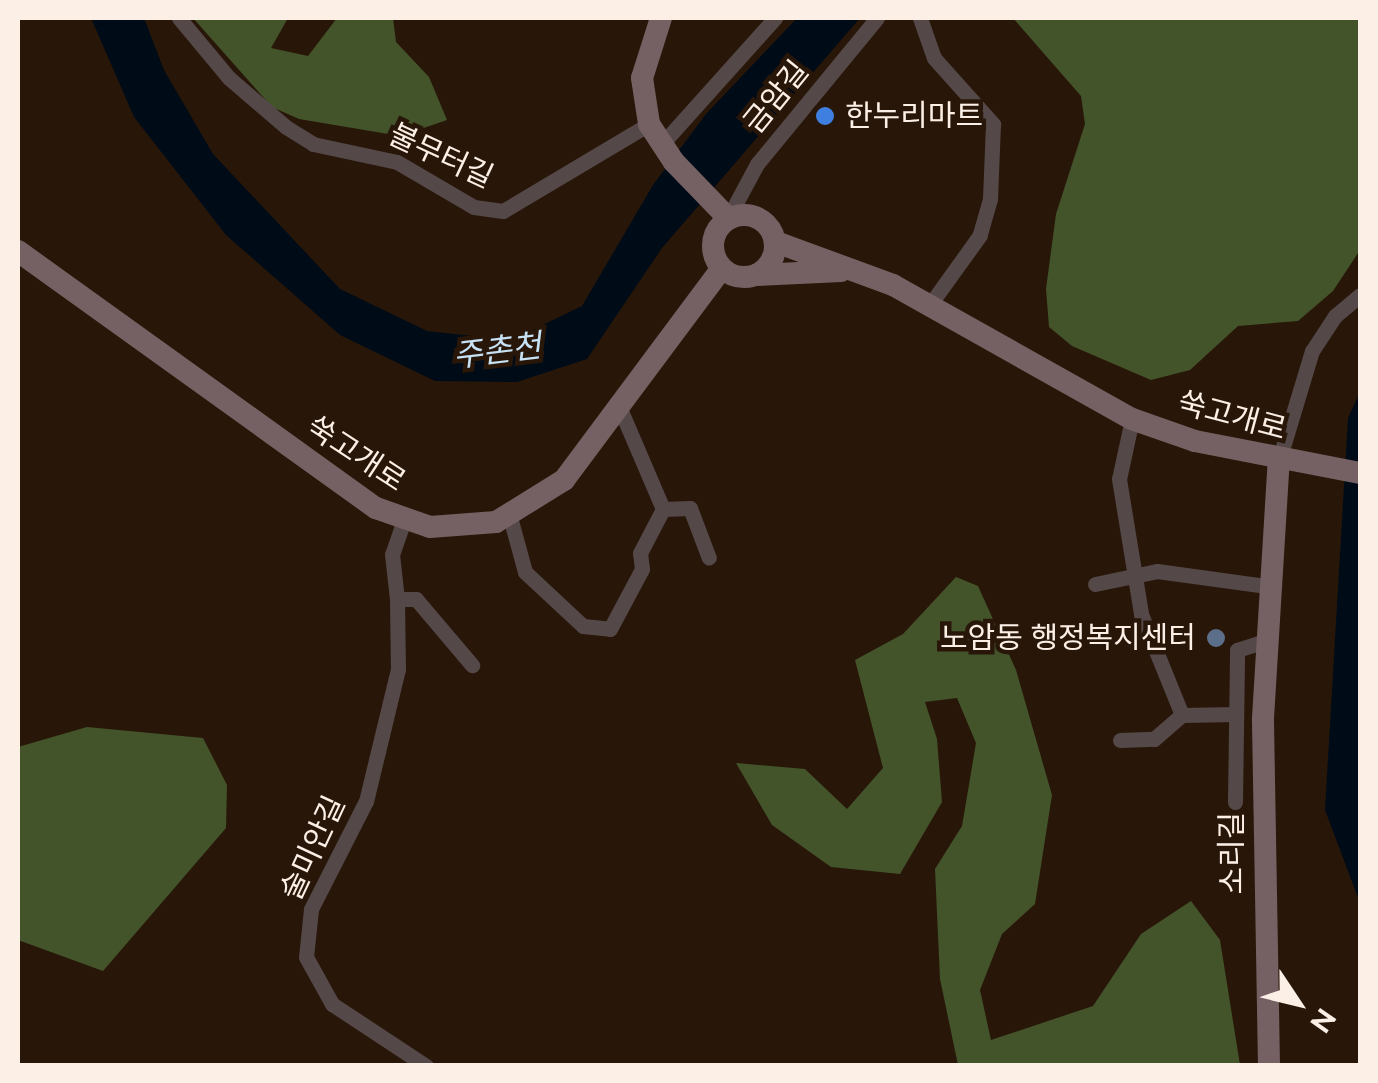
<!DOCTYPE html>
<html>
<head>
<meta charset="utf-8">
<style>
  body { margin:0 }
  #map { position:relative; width:1378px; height:1083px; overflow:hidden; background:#281709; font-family:Raleway,"Noto Sans KR",sans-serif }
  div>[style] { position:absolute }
  .forest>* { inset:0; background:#43542a }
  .water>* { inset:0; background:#000b18 }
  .street>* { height:15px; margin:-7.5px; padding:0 7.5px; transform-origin:7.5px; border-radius:7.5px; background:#554849 }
  .secondary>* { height:22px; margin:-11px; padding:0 11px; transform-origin:11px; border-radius:11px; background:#756163 }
  .secondary>.ring { margin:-11px; padding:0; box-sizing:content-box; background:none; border:22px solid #756163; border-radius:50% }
  .dots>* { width:28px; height:28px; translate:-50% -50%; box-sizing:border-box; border:5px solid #281709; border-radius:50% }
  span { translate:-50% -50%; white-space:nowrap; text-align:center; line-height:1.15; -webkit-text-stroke:9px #281709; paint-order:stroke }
  .street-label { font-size:30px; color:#fcefe6 }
  .poi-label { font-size:30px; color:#fcefe6 }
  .left { translate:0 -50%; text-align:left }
  .right { translate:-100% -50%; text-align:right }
  .water-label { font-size:32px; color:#c7e1f5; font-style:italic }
  .frame { position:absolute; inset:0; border:20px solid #fcefe6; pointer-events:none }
  .north { position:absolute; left:1248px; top:953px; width:100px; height:100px; -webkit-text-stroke:8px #281709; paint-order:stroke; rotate:125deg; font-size:28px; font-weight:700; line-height:40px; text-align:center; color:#fcefe6 }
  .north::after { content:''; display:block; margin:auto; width:35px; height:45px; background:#fcefe6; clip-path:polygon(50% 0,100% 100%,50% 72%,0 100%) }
</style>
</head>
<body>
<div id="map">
  <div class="forest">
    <div style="clip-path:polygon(193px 18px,288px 18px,271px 48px,308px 56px,337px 18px,393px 18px,396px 42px,429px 77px,447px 120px,400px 136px,299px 119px,272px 107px)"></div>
    <div style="clip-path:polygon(1013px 18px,1360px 18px,1360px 250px,1333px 291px,1298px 321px,1238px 326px,1190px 370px,1151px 380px,1072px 346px,1049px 327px,1046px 289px,1056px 214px,1085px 124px,1081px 96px)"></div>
    <div style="clip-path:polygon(956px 577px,978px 586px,1016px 670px,1052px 795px,1035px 904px,1002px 934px,980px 990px,991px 1040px,1093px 1006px,1141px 934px,1191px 901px,1220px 940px,1240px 1065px,958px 1065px,940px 979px,935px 869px,962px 826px,976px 743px,957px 698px,925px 702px,937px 739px,942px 802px,900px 874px,831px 867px,772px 825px,736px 763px,805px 769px,847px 809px,883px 768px,855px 660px,903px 634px)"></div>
    <div style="clip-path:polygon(87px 727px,203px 738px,227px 785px,226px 828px,103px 971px,18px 940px,18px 747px)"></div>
  </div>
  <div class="water">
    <div style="clip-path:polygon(91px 18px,144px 18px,164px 70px,213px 154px,340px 289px,427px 331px,472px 336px,528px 332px,582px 306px,653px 185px,706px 114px,797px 18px,860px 18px,662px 248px,587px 359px,517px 382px,435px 381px,340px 335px,226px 235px,134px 117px)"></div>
    <div style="clip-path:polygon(1360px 392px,1360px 903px,1325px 810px,1348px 418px)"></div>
  </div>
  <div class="street">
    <div style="left:179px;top:18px;width:78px;rotate:50.2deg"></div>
    <div style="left:229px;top:78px;width:75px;rotate:40.7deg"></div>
    <div style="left:286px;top:127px;width:32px;rotate:32deg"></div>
    <div style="left:313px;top:144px;width:86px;rotate:12.1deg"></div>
    <div style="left:397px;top:162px;width:89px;rotate:30.3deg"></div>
    <div style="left:474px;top:207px;width:29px;rotate:8deg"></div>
    <div style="left:503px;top:211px;width:170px;rotate:-30.8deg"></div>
    <div style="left:920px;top:18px;width:42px;rotate:70.7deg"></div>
    <div style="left:934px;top:58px;width:89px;rotate:48.2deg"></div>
    <div style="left:993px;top:124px;width:75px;rotate:92.3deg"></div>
    <div style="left:990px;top:199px;width:37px;rotate:106deg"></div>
    <div style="left:980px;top:235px;width:87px;rotate:125.7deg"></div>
    <div style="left:661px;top:145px;width:171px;rotate:-48.1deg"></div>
    <div style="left:728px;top:218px;width:61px;rotate:-61.8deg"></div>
    <div style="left:757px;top:164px;width:189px;rotate:-50.6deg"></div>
    <div style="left:621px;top:411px;width:107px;rotate:66.8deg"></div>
    <div style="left:663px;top:509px;width:27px;rotate:-2deg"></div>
    <div style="left:690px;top:508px;width:53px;rotate:69.2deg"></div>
    <div style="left:1132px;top:419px;width:61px;rotate:102.2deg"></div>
    <div style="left:1119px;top:479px;width:137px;rotate:80.7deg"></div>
    <div style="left:1141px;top:614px;width:109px;rotate:67.9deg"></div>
    <div style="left:1279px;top:460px;width:114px;rotate:-73.2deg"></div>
    <div style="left:1312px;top:351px;width:42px;rotate:-56.7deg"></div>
    <div style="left:1335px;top:316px;width:33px;rotate:-40deg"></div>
    <div style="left:510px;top:517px;width:57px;rotate:74.7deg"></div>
    <div style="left:525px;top:572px;width:79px;rotate:43deg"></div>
    <div style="left:583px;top:626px;width:27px;rotate:6deg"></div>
    <div style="left:610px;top:629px;width:68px;rotate:-61.9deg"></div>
    <div style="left:642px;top:569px;width:16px;rotate:-97deg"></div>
    <div style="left:640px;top:553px;width:50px;rotate:-62.4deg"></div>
    <div style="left:404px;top:520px;width:36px;rotate:109deg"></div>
    <div style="left:392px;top:554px;width:45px;rotate:83.7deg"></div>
    <div style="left:397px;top:599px;width:19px"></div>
    <div style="left:416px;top:599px;width:87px;rotate:49.7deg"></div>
    <div style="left:1095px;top:584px;width:63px;rotate:-11.8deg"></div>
    <div style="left:1157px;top:571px;width:111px;rotate:7.8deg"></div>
    <div style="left:397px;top:599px;width:70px;rotate:89.2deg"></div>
    <div style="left:398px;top:669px;width:136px;rotate:103.6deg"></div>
    <div style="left:366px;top:801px;width:121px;rotate:117deg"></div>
    <div style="left:311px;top:909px;width:48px;rotate:95.9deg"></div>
    <div style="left:306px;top:957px;width:54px;rotate:61deg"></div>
    <div style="left:332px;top:1004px;width:113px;rotate:33.4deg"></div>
    <div style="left:1120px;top:740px;width:34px;rotate:-2deg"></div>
    <div style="left:1154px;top:739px;width:37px;rotate:-41deg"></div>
    <div style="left:1182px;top:715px;width:54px;rotate:-1.1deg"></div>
    <div style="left:1235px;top:802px;width:152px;rotate:-89.2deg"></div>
    <div style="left:1237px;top:650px;width:29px;rotate:-18deg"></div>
  </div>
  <div class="secondary">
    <div style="left:661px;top:18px;width:63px;rotate:107.6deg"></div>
    <div style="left:642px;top:78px;width:47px;rotate:81.3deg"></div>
    <div style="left:649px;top:124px;width:45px;rotate:56.7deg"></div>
    <div style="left:674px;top:162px;width:78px;rotate:46deg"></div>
    <div class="ring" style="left:713px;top:215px;width:40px;height:40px"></div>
    <div style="left:776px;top:242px;width:125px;rotate:20.2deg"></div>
    <div style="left:893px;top:285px;width:274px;rotate:29.3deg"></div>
    <div style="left:1132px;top:419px;width:67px;rotate:19.2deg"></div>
    <div style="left:1195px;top:441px;width:168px;rotate:11deg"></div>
    <div style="left:18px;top:251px;width:441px;rotate:35.7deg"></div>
    <div style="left:376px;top:508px;width:57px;rotate:19.4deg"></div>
    <div style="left:430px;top:527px;width:66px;rotate:-4.3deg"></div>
    <div style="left:496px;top:522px;width:80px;rotate:-31.7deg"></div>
    <div style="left:564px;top:480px;width:264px;rotate:-53.3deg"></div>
    <div style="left:756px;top:275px;width:85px;rotate:-2.7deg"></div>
    <div style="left:1269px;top:1066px;width:348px;rotate:-91deg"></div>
    <div style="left:1263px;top:718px;width:258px;rotate:-86.5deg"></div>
  </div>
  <div class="dots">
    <div style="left:825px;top:116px;background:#3f7fe0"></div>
    <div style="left:1216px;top:638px;background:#5c6f8a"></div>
  </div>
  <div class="street-label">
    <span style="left:776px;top:97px;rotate:-51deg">금암길</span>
    <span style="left:441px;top:156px;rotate:25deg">불무터길</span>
    <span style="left:1232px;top:416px;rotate:15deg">쑥고개로</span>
    <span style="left:356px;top:454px;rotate:33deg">쑥고개로</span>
    <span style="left:313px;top:848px;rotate:-65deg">술미안길</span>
    <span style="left:1232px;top:853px;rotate:-90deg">소리길</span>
  </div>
  <div class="poi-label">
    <span class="left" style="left:845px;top:116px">한누리마트</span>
    <span class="right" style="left:1196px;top:638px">노암동 행정복지센터</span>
  </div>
  <div class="water-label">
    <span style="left:497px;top:351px;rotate:-7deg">주촌천</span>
  </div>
  <div class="frame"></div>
  <div class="north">N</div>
</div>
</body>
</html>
